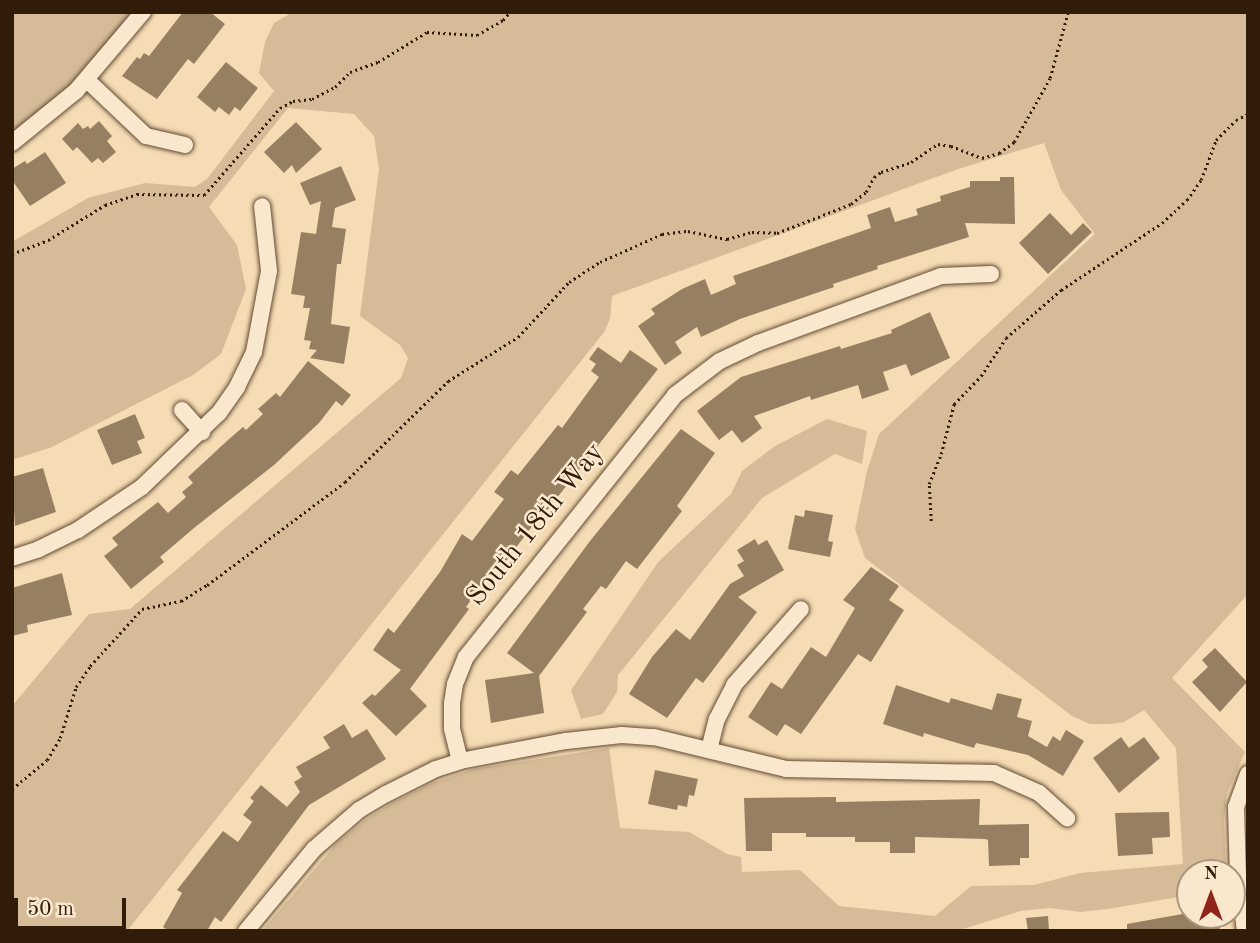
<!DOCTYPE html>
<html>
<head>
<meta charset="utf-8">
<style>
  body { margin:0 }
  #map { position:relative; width:1260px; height:943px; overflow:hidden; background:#f6dcb4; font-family:"Old Standard TT",serif }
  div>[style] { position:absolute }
  .green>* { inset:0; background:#d5bb97 }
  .building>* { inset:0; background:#977f62 }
  .path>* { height:2.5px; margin-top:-1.25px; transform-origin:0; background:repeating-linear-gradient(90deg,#311b09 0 2px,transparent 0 5.5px) }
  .roads { filter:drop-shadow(0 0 2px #624b34) drop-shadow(0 0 2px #624b34) }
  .minor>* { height:16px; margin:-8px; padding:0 8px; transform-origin:8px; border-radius:8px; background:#f9e8ce }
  span { translate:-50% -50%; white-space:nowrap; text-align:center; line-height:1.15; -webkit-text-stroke:5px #f9e8ce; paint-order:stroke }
  .street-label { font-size:28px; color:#311b09 }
  .frame { position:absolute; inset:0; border:14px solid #311b09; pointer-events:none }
  .north { position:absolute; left:1176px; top:859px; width:70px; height:70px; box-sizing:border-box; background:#f9e8ce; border:2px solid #a9967f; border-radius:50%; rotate:0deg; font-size:19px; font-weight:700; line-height:28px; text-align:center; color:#311b09 }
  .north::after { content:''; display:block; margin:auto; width:24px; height:32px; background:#8f2418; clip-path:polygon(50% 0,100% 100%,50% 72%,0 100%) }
  .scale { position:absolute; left:14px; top:898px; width:112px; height:32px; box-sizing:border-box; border:4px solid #311b09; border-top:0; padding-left:9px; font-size:21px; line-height:24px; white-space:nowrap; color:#311b09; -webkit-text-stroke:5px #f9e8ce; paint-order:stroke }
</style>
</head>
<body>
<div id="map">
  <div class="green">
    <div style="clip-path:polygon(12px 12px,143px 12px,100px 66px,12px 143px)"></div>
    <div style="clip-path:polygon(293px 12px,1248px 12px,1248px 594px,1172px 678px,1245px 752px,1227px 793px,1224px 818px,1226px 873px,1190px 873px,1190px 895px,1108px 909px,1080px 912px,1050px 908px,1020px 911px,957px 931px,262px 931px,337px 843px,365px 820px,394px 802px,432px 783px,474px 769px,609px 748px,620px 828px,689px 832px,727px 854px,741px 857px,742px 872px,800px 870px,839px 906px,935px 916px,971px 886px,1034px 885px,1080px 873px,1183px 864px,1176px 748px,1144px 710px,1124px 722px,1110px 724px,1090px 724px,1072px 716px,865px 558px,855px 529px,867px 471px,879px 434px,1095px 234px,1061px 190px,1044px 143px,958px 169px,612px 296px,610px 318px,605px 331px,127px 931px,12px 931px,12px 706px,89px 614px,130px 609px,401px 378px,408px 358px,400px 345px,360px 316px,379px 169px,374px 136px,354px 114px,288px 108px,209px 207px,237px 245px,246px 289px,221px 354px,193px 375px,52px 447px,12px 460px,12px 242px,88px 198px,145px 183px,195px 187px,207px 179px,274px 91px,259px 73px,265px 42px,274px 23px)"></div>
    <div style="clip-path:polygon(827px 419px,867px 431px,862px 464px,835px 454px,762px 498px,618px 675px,617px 692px,603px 714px,581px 719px,571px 690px,659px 561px,731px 494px,742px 471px,775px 446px)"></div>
  </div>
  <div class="building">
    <div style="clip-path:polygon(183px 12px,210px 12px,225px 24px,194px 64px,188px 59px,157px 99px,122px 76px,137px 57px,140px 59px,144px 53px,149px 56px)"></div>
    <div style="clip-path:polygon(226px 62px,258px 88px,240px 111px,235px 107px,229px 115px,219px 107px,215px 112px,197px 97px)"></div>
    <div style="clip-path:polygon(99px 121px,112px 136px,107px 141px,116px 152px,103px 163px,98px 158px,92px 163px,77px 147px,73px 151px,62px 139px,78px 123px,83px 129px,88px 126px,90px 129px)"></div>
    <div style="clip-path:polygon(296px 122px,322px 149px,296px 173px,292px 165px,284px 173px,264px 152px)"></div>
    <div style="clip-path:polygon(45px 152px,66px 183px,30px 206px,12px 180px,12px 169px,25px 161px,27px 164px)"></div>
    <div style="clip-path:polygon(341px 166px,356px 200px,335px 208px,332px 227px,346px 229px,341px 264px,337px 264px,331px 324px,350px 327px,344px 364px,310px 358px,317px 350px,309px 349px,311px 341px,304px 340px,310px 308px,303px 308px,305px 296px,291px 294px,301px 232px,316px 234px,321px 201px,310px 205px,300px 183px)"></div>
    <div style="clip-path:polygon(1000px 177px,1014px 177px,1015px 224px,965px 223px,969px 237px,877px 266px,878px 269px,833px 284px,834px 287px,740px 319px,701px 337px,697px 327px,675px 342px,682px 353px,665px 365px,638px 326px,655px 314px,651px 309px,682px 289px,705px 279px,711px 295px,736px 284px,733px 276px,871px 228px,867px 215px,890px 207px,895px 222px,918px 215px,916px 209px,941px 201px,940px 196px,970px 187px,970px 181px,1000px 181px)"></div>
    <div style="clip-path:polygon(1050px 213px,1071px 235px,1083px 223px,1092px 232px,1048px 274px,1019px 243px)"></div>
    <div style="clip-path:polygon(930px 312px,950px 358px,911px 376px,906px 364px,883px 372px,889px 390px,862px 399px,858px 385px,811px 400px,810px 396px,754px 416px,762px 428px,742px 443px,732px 430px,719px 440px,697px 411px,741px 377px,840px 346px,841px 349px,892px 333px,891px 330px)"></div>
    <div style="clip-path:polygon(598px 347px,621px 363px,630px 350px,658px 369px,538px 522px,536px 521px,506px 561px,503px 559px,488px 576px,466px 607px,469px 609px,410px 689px,427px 706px,396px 736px,362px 703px,372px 694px,375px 696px,401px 670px,373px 650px,388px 628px,394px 633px,440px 572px,462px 534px,472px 541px,504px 499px,494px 492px,511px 470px,518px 475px,558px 425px,562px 428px,599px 377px,591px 371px,596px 364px,589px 359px)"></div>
    <div style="clip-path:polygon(308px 361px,351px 395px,342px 406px,336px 401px,319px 423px,274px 465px,194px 528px,160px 557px,164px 562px,131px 589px,104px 556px,118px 545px,112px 538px,158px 502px,168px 513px,186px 497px,182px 492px,193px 483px,188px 477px,228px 440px,243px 427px,246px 430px,263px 414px,258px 409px,276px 393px,280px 397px)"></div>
    <div style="clip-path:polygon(135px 414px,145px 438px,137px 441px,142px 453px,112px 465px,97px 430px)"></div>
    <div style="clip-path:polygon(681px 429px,715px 453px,677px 506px,682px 511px,637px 569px,626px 561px,606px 589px,601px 586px,583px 609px,587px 612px,539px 676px,544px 713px,491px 723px,485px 680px,534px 673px,507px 653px,590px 541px)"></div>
    <div style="clip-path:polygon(43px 468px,56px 512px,15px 526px,12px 477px)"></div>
    <div style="clip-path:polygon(805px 510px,833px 515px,828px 541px,833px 542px,830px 557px,788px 549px,795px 515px,804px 517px)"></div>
    <div style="clip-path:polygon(755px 539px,758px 545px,767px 540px,784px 570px,738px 597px,757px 612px,703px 683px,696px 678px,667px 718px,629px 694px,652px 657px,676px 629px,690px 640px,730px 584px,744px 576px,737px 565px,744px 561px,737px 550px)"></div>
    <div style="clip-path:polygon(871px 567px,899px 586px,889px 600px,904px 610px,871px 662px,858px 654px,801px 734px,785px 724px,777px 736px,748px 717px,771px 682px,782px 689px,811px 647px,826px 657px,855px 608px,843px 600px)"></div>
    <div style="clip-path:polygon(62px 573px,72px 615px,27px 625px,28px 632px,12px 636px,12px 588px)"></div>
    <div style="clip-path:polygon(1215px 648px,1247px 682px,1220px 712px,1192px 682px,1208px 667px,1202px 660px)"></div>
    <div style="clip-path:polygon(896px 685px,949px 703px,951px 698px,992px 710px,997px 693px,1022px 699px,1017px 717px,1032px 721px,1028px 736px,1047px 747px,1053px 736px,1060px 741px,1066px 730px,1084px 741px,1063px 776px,1028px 755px,976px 743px,974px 748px,924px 733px,923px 737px,883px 724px)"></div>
    <div style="clip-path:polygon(344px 724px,352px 738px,367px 729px,386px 759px,309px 805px,221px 922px,215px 917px,207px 931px,169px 931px,163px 927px,182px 893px,177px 890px,223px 831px,238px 842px,252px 822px,243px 815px,254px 801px,250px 798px,261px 785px,287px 807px,300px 792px,294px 782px,302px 777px,296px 767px,330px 748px,323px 737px)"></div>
    <div style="clip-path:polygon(1121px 737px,1129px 748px,1144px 737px,1160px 758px,1119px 793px,1093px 758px)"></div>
    <div style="clip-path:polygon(655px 770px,698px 779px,694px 796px,689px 795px,687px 807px,678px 805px,677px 810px,648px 804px)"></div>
    <div style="clip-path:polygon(836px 797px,836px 802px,980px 799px,979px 825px,1029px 824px,1029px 858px,1020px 858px,1020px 865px,989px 866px,988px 840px,985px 839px,915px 837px,915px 853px,890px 853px,890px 842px,855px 842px,855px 837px,806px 837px,806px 833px,772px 833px,772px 851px,746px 851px,744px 798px)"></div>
    <div style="clip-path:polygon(1169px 812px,1170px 837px,1152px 838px,1153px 854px,1118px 856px,1115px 813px)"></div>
    <div style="clip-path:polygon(1188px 913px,1217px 915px,1220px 931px,1127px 931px,1127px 924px)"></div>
    <div style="clip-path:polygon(1048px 916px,1049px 931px,1028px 931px,1026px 918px)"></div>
  </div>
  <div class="path">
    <div style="left:12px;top:254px;width:39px;rotate:-21deg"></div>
    <div style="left:48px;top:240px;width:67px;rotate:-31.6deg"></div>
    <div style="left:105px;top:205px;width:34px;rotate:-19deg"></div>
    <div style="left:137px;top:194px;width:67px;rotate:0.9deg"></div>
    <div style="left:204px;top:195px;width:116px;rotate:-48.9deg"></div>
    <div style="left:280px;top:108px;width:15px;rotate:-28deg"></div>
    <div style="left:293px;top:101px;width:19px;rotate:-6deg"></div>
    <div style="left:312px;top:99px;width:26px;rotate:-28deg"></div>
    <div style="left:335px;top:87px;width:21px;rotate:-45deg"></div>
    <div style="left:350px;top:72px;width:30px;rotate:-20deg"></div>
    <div style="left:378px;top:62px;width:57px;rotate:-31.5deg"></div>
    <div style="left:427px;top:32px;width:50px;rotate:3.4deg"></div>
    <div style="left:477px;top:35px;width:30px;rotate:-30deg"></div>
    <div style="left:503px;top:20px;width:11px;rotate:-49deg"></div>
    <div style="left:931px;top:521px;width:37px;rotate:-93deg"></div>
    <div style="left:929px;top:484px;width:32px;rotate:-68deg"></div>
    <div style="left:941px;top:454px;width:52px;rotate:-75.4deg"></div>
    <div style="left:954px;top:404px;width:39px;rotate:-46deg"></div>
    <div style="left:981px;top:376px;width:45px;rotate:-56.7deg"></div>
    <div style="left:1006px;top:338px;width:73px;rotate:-41.1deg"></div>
    <div style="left:1061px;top:290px;width:121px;rotate:-33.6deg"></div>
    <div style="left:1162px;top:223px;width:34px;rotate:-43deg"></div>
    <div style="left:1187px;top:200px;width:24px;rotate:-55deg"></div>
    <div style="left:1201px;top:180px;width:43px;rotate:-69.4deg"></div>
    <div style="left:1216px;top:140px;width:28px;rotate:-45deg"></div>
    <div style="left:1236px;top:120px;width:13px;rotate:-27deg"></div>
    <div style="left:12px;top:789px;width:45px;rotate:-39.6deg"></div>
    <div style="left:47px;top:760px;width:26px;rotate:-59deg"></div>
    <div style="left:60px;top:738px;width:53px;rotate:-72.6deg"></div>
    <div style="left:76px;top:687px;width:25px;rotate:-56deg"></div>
    <div style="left:90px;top:666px;width:77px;rotate:-47.6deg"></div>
    <div style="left:142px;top:609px;width:40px;rotate:-12deg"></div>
    <div style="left:181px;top:601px;width:31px;rotate:-32deg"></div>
    <div style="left:207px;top:585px;width:172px;rotate:-36.7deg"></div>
    <div style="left:345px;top:482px;width:144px;rotate:-44.4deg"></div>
    <div style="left:448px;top:381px;width:83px;rotate:-32.2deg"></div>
    <div style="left:518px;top:337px;width:75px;rotate:-47.2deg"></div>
    <div style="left:569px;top:282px;width:37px;rotate:-33deg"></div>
    <div style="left:600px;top:262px;width:68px;rotate:-24.3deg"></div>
    <div style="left:662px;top:234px;width:26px;rotate:-7deg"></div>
    <div style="left:688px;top:231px;width:40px;rotate:12deg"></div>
    <div style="left:727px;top:239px;width:26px;rotate:-16deg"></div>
    <div style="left:752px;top:232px;width:25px;rotate:2deg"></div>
    <div style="left:777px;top:233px;width:79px;rotate:-21.4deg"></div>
    <div style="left:851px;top:204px;width:19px;rotate:-39deg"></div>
    <div style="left:866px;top:192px;width:17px;rotate:-62deg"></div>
    <div style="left:874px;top:177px;width:9px;rotate:-36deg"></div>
    <div style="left:881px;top:172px;width:32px;rotate:-18deg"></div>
    <div style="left:911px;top:162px;width:32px;rotate:-34deg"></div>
    <div style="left:938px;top:144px;width:13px;rotate:9deg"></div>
    <div style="left:951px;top:146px;width:33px;rotate:21deg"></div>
    <div style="left:982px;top:158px;width:18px;rotate:-16deg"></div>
    <div style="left:999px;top:153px;width:19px;rotate:-36deg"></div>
    <div style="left:1014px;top:142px;width:73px;rotate:-60.6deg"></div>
    <div style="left:1050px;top:78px;width:68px;rotate:-74.7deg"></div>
  </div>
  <div class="roads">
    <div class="minor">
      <div style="left:87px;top:80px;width:81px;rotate:43.5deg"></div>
      <div style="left:146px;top:136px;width:40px;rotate:13deg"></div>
      <div style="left:12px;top:143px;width:82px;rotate:-39.1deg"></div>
      <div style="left:76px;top:91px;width:104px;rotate:-49.7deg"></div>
      <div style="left:182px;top:410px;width:30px;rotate:48deg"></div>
      <div style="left:12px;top:558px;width:28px;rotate:-18deg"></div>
      <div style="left:39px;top:549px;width:43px;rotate:-26deg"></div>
      <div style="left:78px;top:530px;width:77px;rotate:-33.9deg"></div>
      <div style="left:142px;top:487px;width:107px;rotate:-43.9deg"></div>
      <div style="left:219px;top:413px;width:32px;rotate:-55deg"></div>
      <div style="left:237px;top:387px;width:39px;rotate:-64deg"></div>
      <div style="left:254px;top:352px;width:82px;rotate:-79.5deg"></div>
      <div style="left:269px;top:271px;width:65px;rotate:-96.1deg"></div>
      <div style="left:709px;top:750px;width:32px;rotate:-76deg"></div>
      <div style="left:717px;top:719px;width:38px;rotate:-63deg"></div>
      <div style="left:734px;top:685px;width:101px;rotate:-48.6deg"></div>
      <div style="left:460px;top:761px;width:34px;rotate:-104deg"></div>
      <div style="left:452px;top:728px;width:25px;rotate:-90deg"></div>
      <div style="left:452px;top:703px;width:19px;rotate:-81deg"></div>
      <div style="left:455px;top:684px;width:29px;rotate:-68deg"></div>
      <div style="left:466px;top:657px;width:335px;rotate:-51.4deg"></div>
      <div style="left:675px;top:395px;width:56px;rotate:-37.1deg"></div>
      <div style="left:720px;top:361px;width:42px;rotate:-25.3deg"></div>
      <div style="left:758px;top:343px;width:195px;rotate:-20.1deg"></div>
      <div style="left:941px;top:276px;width:50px;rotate:-2.3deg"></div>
      <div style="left:246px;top:931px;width:107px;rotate:-50.3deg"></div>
      <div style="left:314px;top:849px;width:60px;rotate:-40.9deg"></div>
      <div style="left:359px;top:810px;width:31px;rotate:-31deg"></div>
      <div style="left:386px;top:794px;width:56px;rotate:-26.6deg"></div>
      <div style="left:436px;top:769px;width:25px;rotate:-18deg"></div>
      <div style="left:460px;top:761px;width:108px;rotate:-10.7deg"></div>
      <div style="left:566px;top:741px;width:56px;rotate:-6.1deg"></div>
      <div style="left:622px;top:735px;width:32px;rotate:4deg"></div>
      <div style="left:654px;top:737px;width:136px;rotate:13.6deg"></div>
      <div style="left:786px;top:769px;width:208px;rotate:1.1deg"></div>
      <div style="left:994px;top:773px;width:49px;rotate:24deg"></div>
      <div style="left:1039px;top:793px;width:38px;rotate:42deg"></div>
      <div style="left:1245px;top:931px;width:55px;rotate:-97.3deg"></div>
      <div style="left:1238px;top:876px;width:69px;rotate:-91.7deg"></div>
      <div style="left:1236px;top:807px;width:35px;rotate:-70deg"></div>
    </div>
  </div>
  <div class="street-label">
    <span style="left:536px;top:525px;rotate:-51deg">South 18th Way</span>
  </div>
  <div class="frame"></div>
  <div class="north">N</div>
  <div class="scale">50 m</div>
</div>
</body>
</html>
